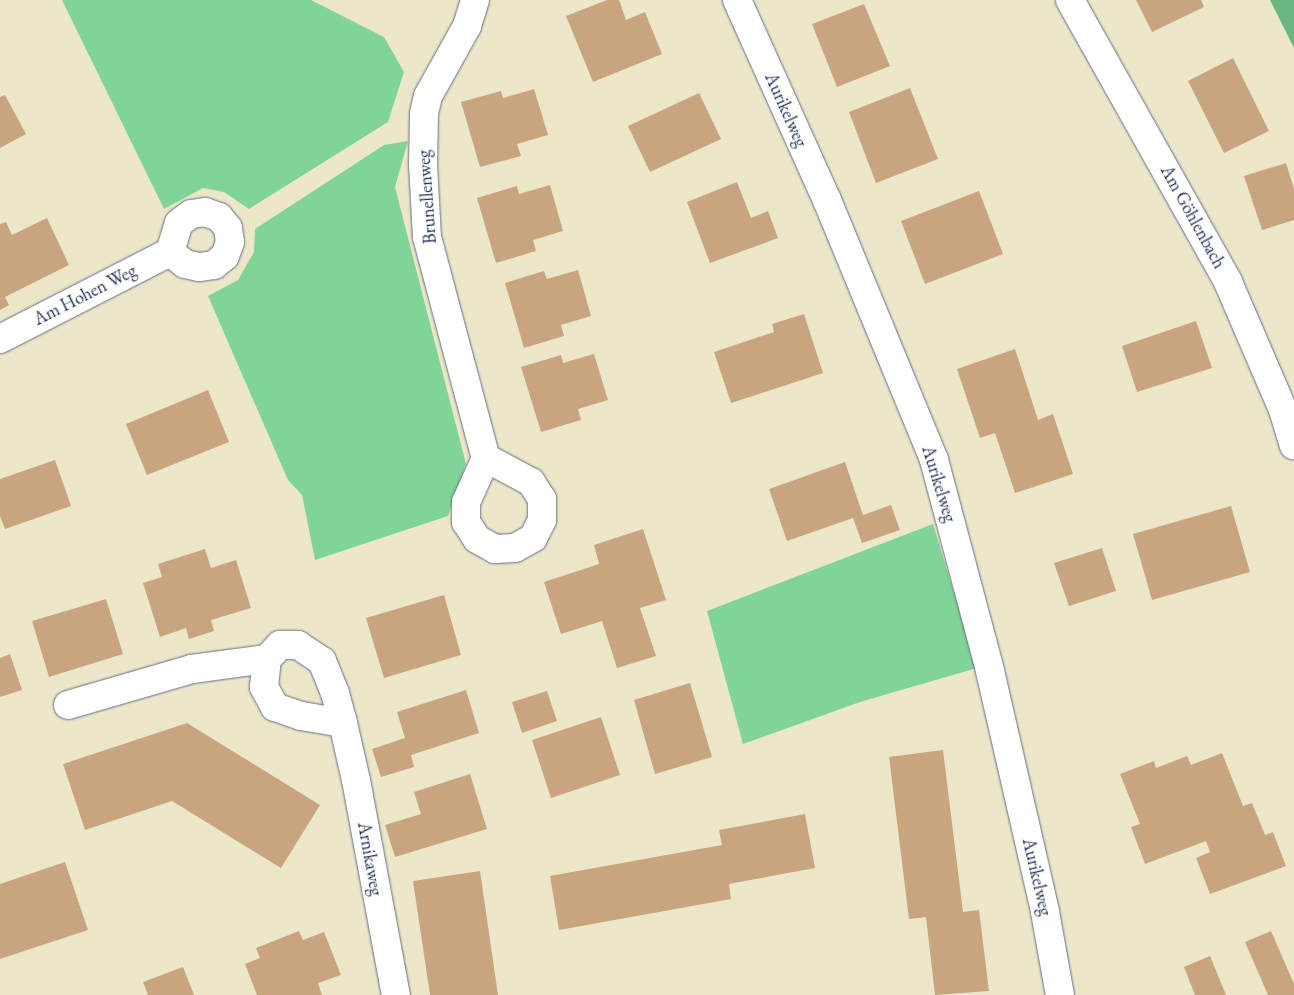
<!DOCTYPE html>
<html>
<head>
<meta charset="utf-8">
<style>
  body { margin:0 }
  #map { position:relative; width:1294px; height:995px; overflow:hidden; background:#ede7ca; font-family:"EB Garamond",serif }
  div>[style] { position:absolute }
  .green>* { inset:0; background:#81d497 }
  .forest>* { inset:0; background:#68b680 }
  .building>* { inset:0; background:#c8a57e }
  .roads { filter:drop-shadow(0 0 1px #646f84) drop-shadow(0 0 1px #646f84) }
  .minor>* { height:28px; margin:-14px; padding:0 14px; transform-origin:14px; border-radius:14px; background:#fff }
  span { translate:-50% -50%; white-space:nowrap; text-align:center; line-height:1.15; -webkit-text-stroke:4.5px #fdfcf7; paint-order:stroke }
  .street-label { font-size:18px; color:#1b2f5e }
</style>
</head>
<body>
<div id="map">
  <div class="green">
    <div style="clip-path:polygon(62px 0,311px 0,384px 37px,404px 72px,388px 122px,249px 209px,224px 192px,203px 188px,164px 209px)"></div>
    <div style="clip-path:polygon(408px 141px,395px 187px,466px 464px,448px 516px,315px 560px,302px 495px,288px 480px,208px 296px,238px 280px,254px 252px,255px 229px,384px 145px)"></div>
    <div style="clip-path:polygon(933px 524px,977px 668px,860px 702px,743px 744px,707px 611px)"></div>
  </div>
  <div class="forest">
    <div style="clip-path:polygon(1270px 0,1294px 0,1294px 48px)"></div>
  </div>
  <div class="building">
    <div style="clip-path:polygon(607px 0,619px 0,626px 20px,645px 12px,662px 54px,593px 82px,566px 16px)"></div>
    <div style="clip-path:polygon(1136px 0,1201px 0,1204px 7px,1152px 32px)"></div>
    <div style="clip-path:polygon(864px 4px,890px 66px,837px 87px,812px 24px)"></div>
    <div style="clip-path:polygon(1233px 58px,1269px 131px,1224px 153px,1188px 81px)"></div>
    <div style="clip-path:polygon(910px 88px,938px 159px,876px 183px,849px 112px)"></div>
    <div style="clip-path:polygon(534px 89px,548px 135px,517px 144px,521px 156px,480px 167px,461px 102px,501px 91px,503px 98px)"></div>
    <div style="clip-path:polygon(699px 93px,721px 139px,650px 172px,628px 126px)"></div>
    <div style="clip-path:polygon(5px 95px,26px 134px,0 148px,0 97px)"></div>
    <div style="clip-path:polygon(1286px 163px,1294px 189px,1294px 220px,1262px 230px,1244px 176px)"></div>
    <div style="clip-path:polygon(737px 182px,751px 218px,768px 211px,778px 238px,710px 263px,687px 202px)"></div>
    <div style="clip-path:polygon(550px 185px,563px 231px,533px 240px,536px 251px,496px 263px,477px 198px,517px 186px,519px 194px)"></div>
    <div style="clip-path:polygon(979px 191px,1003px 254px,925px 284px,901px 221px)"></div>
    <div style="clip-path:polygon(47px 218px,69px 265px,5px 297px,9px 305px,0 310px,0 224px,6px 222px,12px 235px)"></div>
    <div style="clip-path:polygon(578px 270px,591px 316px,561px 325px,564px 336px,524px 348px,505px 283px,544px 271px,547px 279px)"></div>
    <div style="clip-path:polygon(804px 314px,823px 373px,731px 403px,714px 352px,774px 332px,772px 324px)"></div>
    <div style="clip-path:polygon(1196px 321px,1212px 368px,1137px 392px,1122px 346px)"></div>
    <div style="clip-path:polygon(1015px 349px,1038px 420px,1053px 414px,1073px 474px,1015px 493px,995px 433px,980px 438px,957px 369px)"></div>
    <div style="clip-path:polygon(594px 354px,608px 400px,578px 409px,581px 420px,541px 432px,521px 367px,561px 355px,563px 363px)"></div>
    <div style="clip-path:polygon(208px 390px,229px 442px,147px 475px,126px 424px)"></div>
    <div style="clip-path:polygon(55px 460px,71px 506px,5px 529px,0 516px,0 479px)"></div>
    <div style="clip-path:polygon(845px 462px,863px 515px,891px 505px,900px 530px,862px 543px,853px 518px,787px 541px,769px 489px)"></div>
    <div style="clip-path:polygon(1231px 506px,1250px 572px,1152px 600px,1133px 534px)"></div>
    <div style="clip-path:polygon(643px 529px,666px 600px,640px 608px,656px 656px,617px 668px,602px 621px,561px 634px,544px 582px,599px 564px,594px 545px)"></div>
    <div style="clip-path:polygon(1102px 548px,1116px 591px,1069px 606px,1054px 563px)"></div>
    <div style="clip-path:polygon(205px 549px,211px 568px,236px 560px,251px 608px,211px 620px,214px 631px,189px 639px,186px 628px,160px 637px,143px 583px,162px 577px,158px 564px)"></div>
    <div style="clip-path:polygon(444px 595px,461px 655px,384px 678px,366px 618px)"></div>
    <div style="clip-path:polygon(106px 599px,123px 654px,49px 677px,32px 621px)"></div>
    <div style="clip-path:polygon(10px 654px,22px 690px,0 697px,0 658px)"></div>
    <div style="clip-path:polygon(690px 683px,712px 757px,655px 774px,634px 700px)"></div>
    <div style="clip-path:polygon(466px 690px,479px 733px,411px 755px,414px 767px,381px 777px,372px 749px,405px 738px,397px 712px)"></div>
    <div style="clip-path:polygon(547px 691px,557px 721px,522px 733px,512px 702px)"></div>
    <div style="clip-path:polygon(601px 717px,620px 775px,551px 798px,532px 740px)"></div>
    <div style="clip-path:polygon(187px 723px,320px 805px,281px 868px,172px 801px,85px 830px,63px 764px)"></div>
    <div style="clip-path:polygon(943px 750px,963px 912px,979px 910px,989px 991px,935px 995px,926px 917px,909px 919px,889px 757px)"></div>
    <div style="clip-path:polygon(1222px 753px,1243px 806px,1252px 803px,1265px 835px,1273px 832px,1286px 866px,1210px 894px,1196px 858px,1210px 852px,1206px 841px,1145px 864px,1131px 827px,1140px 824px,1120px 774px,1154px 761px,1156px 768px,1187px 756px,1191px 765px)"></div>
    <div style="clip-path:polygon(470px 774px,487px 829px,395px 857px,385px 825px,421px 814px,414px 792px)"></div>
    <div style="clip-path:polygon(805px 814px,815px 868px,729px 884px,731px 899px,559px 930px,550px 876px,722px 845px,719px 830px)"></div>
    <div style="clip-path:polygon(65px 862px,88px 930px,0 959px,0 884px)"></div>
    <div style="clip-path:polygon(480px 871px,498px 995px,430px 995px,413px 881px)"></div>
    <div style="clip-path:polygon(299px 931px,303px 940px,324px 932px,341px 975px,318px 983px,322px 995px,257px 995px,245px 964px,260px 958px,256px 948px)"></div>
    <div style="clip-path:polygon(1271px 931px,1294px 984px,1294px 995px,1268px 995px,1245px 942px)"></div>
    <div style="clip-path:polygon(1210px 956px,1226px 995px,1195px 995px,1184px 967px)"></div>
    <div style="clip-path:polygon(183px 967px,194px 995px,148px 995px,143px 982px)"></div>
  </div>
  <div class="roads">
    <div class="minor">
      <div style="left:475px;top:0;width:27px;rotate:107deg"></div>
      <div style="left:467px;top:26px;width:80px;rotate:119.1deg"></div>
      <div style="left:428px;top:96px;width:18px;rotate:103deg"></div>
      <div style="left:424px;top:114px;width:50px;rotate:91.1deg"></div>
      <div style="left:423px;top:164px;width:73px;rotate:86.9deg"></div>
      <div style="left:427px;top:237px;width:229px;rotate:75.1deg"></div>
      <div style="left:486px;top:458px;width:48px;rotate:114.4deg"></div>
      <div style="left:466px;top:502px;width:20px;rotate:90deg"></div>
      <div style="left:466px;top:522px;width:20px;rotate:57deg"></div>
      <div style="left:477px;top:539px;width:21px;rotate:29deg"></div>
      <div style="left:495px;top:549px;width:20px;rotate:-3deg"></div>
      <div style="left:515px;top:548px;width:21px;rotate:-29deg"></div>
      <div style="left:533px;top:538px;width:20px;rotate:-63deg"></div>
      <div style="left:542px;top:520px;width:21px;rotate:-90deg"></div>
      <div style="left:542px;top:499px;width:20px;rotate:-123deg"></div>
      <div style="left:531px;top:482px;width:51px;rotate:-151.9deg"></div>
      <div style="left:737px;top:0;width:219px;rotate:65.8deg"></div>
      <div style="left:827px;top:200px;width:281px;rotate:67.6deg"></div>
      <div style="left:934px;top:460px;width:218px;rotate:75.1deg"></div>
      <div style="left:990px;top:671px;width:247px;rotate:77.1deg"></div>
      <div style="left:1045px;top:912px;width:84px;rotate:79.8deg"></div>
      <div style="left:1070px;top:0;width:323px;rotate:60.7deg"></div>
      <div style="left:1228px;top:282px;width:139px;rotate:66.7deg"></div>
      <div style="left:1283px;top:410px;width:37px;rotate:73deg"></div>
      <div style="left:0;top:339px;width:191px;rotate:-27.1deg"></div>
      <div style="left:170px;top:252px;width:30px;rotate:-73deg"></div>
      <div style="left:179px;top:223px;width:15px;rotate:-37deg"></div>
      <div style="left:191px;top:214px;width:14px;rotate:-8deg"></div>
      <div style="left:205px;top:212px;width:15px;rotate:20deg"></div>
      <div style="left:219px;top:217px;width:14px;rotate:51deg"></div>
      <div style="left:228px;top:228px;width:14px;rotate:82deg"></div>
      <div style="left:230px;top:242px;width:15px;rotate:110deg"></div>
      <div style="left:225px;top:256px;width:14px;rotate:141deg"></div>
      <div style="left:214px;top:265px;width:15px;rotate:172deg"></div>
      <div style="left:199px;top:267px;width:14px;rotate:-168deg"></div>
      <div style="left:185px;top:264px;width:19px;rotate:-141deg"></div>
      <div style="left:68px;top:705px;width:129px;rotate:-16.2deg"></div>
      <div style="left:192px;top:669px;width:76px;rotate:-7.6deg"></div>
      <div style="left:343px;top:723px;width:43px;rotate:-170.5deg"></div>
      <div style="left:301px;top:716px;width:28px;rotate:-161deg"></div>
      <div style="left:275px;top:707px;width:23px;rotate:-119deg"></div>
      <div style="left:264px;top:687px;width:28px;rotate:-84deg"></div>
      <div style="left:267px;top:659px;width:19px;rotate:-47deg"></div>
      <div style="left:280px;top:645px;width:18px"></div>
      <div style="left:298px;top:645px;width:29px;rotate:34deg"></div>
      <div style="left:322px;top:661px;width:35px;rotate:68deg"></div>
      <div style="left:335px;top:693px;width:31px;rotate:75deg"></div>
      <div style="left:343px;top:723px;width:58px;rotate:77.2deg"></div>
      <div style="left:356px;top:780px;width:219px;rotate:79.5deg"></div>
    </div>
  </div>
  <div class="street-label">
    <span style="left:786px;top:110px;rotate:66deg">Aurikelweg</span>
    <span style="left:427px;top:197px;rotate:-94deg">Brunellenweg</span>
    <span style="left:1193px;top:217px;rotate:61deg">Am Göhlenbach</span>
    <span style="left:85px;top:295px;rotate:-27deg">Am Hohen Weg</span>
    <span style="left:939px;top:484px;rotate:73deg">Aurikelweg</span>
    <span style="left:370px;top:859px;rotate:80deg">Arnikaweg</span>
    <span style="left:1037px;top:877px;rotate:77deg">Aurikelweg</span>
  </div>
</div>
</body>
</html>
